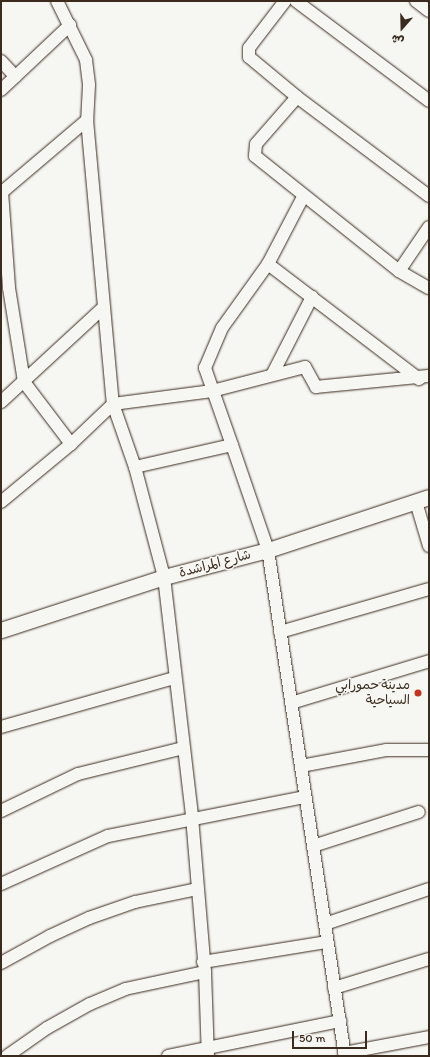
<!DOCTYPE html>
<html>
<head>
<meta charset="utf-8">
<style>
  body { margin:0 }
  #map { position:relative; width:430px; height:1057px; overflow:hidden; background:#f6f6f2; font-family:Itim,"Playpen Sans Arabic",sans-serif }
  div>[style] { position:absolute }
  .roads { filter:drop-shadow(0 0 1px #3b2a1e) drop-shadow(0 0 1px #3b2a1e) }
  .minor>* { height:12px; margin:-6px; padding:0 6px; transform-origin:6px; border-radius:6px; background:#f6f6f2 }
  .tertiary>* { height:15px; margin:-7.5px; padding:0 7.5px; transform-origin:7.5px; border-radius:7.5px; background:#f6f6f2 }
  .dots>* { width:11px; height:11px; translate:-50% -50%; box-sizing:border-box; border:2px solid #f6f6f2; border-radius:50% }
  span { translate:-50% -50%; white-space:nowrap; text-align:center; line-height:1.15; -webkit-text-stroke:3px #f6f6f2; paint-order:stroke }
  .street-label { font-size:13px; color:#3b2a1e }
  .poi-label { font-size:13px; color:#3b2a1e }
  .right { translate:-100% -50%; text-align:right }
  .frame { position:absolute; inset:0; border:2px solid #3b2a1e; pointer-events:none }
  .north { position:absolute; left:382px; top:8px; width:40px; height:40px; -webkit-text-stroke:3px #f6f6f2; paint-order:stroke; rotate:200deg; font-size:11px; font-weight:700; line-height:16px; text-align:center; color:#3b2a1e }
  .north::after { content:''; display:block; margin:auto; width:14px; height:18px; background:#3b2a1e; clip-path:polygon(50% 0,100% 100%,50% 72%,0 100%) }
  .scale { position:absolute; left:292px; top:1031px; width:75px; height:18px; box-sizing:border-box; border:2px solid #3b2a1e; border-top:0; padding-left:5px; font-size:12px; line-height:14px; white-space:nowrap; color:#3b2a1e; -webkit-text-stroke:3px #f6f6f2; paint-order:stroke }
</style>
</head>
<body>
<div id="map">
  <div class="roads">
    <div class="minor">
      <div style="left:57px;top:1px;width:66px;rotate:63.8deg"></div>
      <div style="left:86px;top:60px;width:25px;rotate:83deg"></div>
      <div style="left:89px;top:85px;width:35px;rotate:93deg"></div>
      <div style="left:87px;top:120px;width:285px;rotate:84.8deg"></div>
      <div style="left:113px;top:404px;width:67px;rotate:70.8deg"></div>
      <div style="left:135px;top:467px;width:114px;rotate:75.2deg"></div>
      <div style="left:164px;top:577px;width:242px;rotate:83.3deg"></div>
      <div style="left:192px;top:817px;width:156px;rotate:85.2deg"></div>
      <div style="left:205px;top:972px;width:84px;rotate:88deg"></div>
      <div style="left:285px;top:1px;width:59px;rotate:127.5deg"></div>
      <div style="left:249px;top:48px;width:9px;rotate:90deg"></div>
      <div style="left:249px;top:57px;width:62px;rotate:39.8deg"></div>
      <div style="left:297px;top:97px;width:165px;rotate:36.9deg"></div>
      <div style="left:296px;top:1px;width:166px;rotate:36.9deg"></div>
      <div style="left:416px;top:1px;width:16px;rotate:38deg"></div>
      <div style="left:1px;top:61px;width:21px;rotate:47deg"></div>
      <div style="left:1px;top:90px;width:95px;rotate:-43.3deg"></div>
      <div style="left:297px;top:97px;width:62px;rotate:131.1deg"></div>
      <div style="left:256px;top:144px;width:12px;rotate:95deg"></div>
      <div style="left:255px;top:156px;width:184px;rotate:38.6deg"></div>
      <div style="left:399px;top:271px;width:34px;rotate:30deg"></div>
      <div style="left:2px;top:192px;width:96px;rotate:85.8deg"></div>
      <div style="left:9px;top:288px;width:95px;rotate:80.9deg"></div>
      <div style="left:24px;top:382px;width:78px;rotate:52.8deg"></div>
      <div style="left:1px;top:193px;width:113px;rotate:-40.3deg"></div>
      <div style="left:303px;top:197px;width:76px;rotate:117.6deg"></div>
      <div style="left:268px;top:264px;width:190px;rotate:37.3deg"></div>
      <div style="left:399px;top:271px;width:53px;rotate:-55.7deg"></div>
      <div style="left:272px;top:375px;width:88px;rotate:-62.9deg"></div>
      <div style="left:1px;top:402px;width:139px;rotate:-42.7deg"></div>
      <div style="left:232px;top:445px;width:82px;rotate:-109.3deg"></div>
      <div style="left:205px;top:368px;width:43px;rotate:-67deg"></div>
      <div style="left:222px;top:328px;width:79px;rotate:-54.3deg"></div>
      <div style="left:135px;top:467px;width:99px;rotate:-12.8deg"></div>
      <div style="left:232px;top:445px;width:111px;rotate:71.1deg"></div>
      <div style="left:268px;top:550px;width:512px;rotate:81.35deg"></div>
      <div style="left:1px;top:502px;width:91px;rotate:-39.6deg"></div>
      <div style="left:71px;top:444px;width:58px;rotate:-43.6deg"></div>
      <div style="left:113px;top:404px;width:100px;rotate:-7.5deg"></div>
      <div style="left:212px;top:391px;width:96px;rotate:-14.5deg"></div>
      <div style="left:305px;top:367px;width:23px;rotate:61deg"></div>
      <div style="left:316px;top:387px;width:114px;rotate:-5.6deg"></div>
      <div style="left:416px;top:502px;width:46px;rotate:73.5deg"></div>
      <div style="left:280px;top:632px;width:155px;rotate:-16.1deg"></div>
      <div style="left:291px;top:703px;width:144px;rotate:-16.9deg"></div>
      <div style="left:1px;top:727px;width:180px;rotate:-15.8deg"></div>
      <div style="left:301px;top:766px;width:86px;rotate:-10.7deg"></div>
      <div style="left:386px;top:750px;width:43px"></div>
      <div style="left:1px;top:811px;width:85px;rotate:-25.7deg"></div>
      <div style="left:78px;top:774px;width:108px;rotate:-13.9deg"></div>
      <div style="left:313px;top:846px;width:111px;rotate:-17.8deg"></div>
      <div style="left:1px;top:884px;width:117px;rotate:-24.2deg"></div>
      <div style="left:108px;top:836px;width:201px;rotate:-11.2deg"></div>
      <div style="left:325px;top:924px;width:110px;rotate:-18.6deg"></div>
      <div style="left:203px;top:962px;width:126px;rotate:-9.2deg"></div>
      <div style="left:1px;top:963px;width:56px;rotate:-28.9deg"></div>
      <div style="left:50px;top:936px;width:43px;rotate:-24.8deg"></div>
      <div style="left:89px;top:918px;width:49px;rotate:-19.2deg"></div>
      <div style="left:135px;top:902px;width:63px;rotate:-11.8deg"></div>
      <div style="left:334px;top:988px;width:99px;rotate:-17deg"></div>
      <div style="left:344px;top:1053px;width:86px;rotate:-10.7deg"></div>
      <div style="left:7px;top:1056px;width:49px;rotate:-35deg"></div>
      <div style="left:47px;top:1028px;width:49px;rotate:-29.2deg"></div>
      <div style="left:90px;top:1004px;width:38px;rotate:-23deg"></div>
      <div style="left:125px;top:989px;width:82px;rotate:-12deg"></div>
      <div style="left:168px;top:1056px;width:176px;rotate:-11.5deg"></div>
    </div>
    <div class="tertiary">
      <div style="left:1px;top:630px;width:171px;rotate:-18deg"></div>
      <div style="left:164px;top:577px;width:107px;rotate:-14.6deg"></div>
      <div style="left:268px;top:550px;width:169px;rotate:-18.2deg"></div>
    </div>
  </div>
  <div class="dots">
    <div style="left:418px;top:693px;background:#c8321e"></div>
  </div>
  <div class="street-label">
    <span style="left:215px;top:564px;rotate:-15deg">شارع المراشدة</span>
  </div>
  <div class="poi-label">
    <span class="right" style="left:410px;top:693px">مدينة حمورابي<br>السياحية</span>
  </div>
  <div class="frame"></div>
  <div class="north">ش</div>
  <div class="scale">50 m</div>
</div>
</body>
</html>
